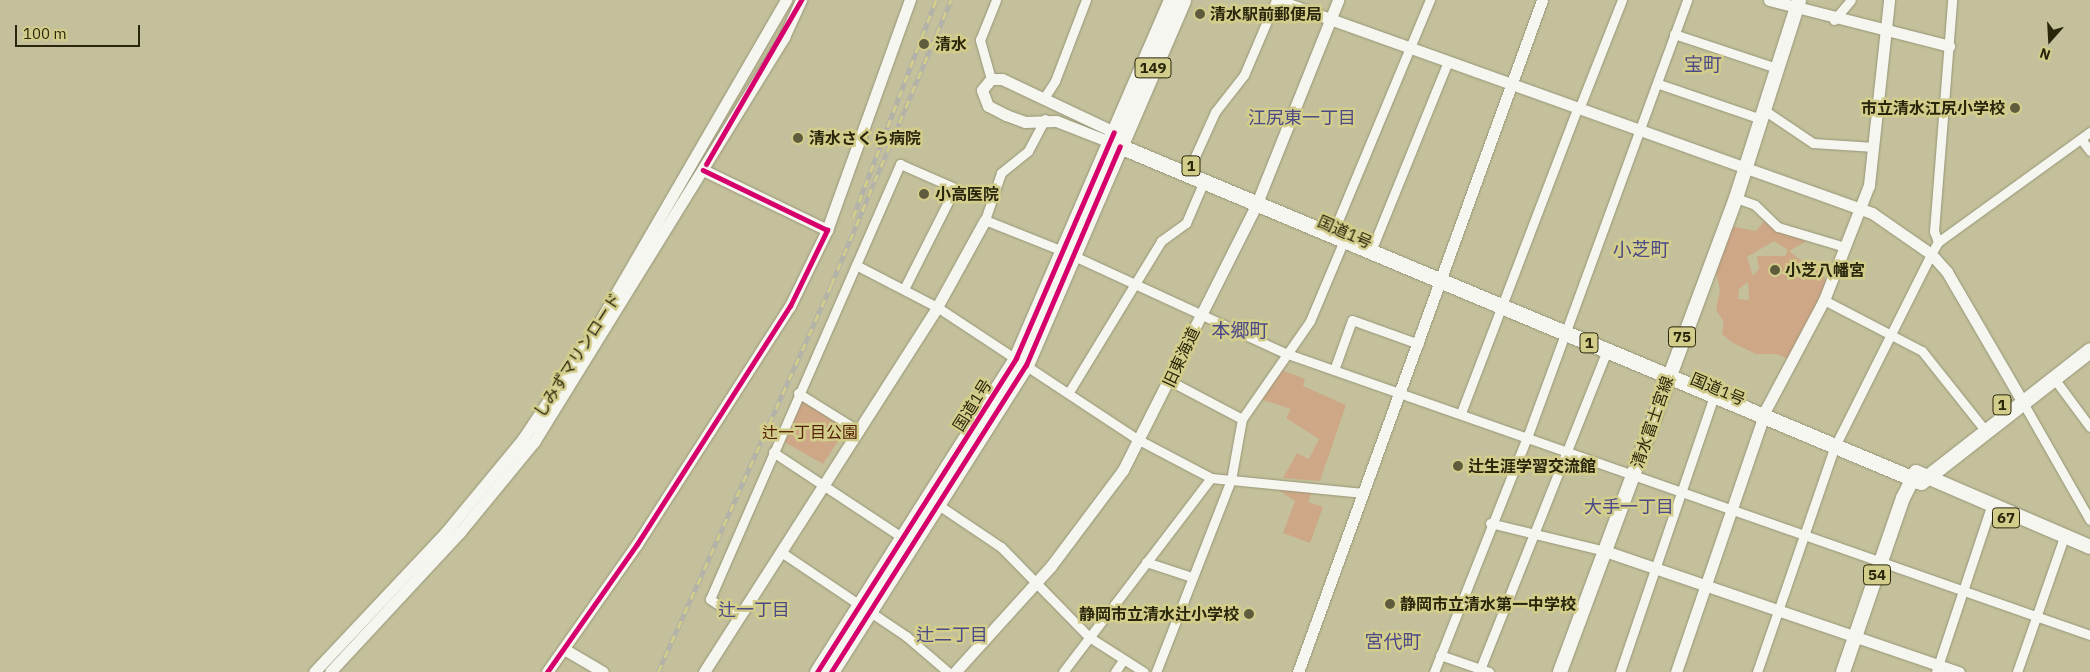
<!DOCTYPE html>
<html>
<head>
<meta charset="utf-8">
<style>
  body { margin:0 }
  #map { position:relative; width:2090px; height:672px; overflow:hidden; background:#c3c09b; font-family:"IBM Plex Sans","Noto Sans JP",sans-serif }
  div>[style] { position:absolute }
  .green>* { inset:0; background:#cea787 }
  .roads { filter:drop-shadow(0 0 1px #979577) drop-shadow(0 0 1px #979577) }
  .minor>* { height:9px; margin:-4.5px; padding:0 4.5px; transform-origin:4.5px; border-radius:4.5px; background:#f6f6f0 }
  .tertiary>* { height:11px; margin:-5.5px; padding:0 5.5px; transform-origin:5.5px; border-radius:5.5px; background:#f6f6f0 }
  .primary>* { height:14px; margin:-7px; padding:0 7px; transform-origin:7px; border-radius:7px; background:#f6f6f0 }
  .trunk>* { height:15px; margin:-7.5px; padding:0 7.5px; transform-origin:7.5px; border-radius:7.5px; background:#f6f6f0 }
  .rail>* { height:4.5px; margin-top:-2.25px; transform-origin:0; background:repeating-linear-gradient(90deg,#d3cd8b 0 8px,#b3b2a9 0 16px); box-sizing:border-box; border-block:1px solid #b3b2a9 }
  .cycleway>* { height:5px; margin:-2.5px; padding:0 2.5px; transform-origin:2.5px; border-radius:2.5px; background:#d6006c }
  .dots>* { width:14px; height:14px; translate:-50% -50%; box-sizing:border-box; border:2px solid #d3cd8b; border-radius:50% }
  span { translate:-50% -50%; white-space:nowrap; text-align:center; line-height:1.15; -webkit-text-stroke:5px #d3cd8b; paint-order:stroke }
  .shield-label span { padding:1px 4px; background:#d3cd8b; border:1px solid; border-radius:4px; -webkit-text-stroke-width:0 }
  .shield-label { font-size:15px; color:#29260b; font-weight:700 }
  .poi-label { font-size:16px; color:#29260b; font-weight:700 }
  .left { translate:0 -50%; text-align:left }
  .right { translate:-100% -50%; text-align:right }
  .street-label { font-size:16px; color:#29260b }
  .park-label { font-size:16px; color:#552106 }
  .neighbourhood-label { font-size:18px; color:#4c4987 }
  .quarter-label { font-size:19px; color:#4c4987 }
  .north { position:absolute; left:2025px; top:15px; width:50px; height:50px; -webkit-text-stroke:4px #d3cd8b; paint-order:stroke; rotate:199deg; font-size:14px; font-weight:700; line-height:20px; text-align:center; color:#29260b }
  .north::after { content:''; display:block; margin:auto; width:18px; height:22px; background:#29260b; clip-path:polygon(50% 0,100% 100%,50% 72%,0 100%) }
  .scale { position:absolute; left:15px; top:25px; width:125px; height:22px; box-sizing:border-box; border:2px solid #29260b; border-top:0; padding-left:6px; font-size:15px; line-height:18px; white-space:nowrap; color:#29260b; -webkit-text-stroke:4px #d3cd8b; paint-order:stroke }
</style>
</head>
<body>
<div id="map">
  <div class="green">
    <div style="clip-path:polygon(evenodd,1766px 219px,1805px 242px,1789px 251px,1800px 260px,1822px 262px,1821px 274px,1830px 285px,1791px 360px,1777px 354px,1756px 354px,1733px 343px,1722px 334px,1724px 322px,1716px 310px,1720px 290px,1715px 266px,1730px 230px,1734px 227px,1756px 231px,1766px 219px,1774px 241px,1788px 250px,1785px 256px,1757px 256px,1759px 269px,1753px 276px,1747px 257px,1774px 241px,1766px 219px,1748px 282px,1749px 300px,1738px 299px,1739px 289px,1748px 282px)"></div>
    <div style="clip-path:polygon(1279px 369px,1305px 379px,1303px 386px,1346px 405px,1320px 481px,1283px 478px,1297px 453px,1309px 459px,1319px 439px,1286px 418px,1291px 409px,1260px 399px)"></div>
    <div style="clip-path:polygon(802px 401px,846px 429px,823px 464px,781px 440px,797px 402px)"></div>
    <div style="clip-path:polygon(1277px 489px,1312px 491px,1308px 502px,1323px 507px,1310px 543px,1283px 533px,1295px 501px)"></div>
  </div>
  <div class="roads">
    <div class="minor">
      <div style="left:1834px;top:20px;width:26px;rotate:-50deg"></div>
      <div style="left:1674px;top:34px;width:108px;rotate:18.3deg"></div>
      <div style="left:991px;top:79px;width:41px;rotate:-105.8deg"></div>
      <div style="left:980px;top:40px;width:43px;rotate:-68.2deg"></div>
      <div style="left:1659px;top:84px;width:108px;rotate:18.9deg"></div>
      <div style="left:1044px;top:98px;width:20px;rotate:-57deg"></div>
      <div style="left:1055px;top:81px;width:87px;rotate:-69.1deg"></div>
      <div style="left:1579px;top:109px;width:117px;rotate:-68.5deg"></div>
      <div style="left:1764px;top:110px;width:59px;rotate:34deg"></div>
      <div style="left:1813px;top:143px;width:61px;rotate:3.8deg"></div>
      <div style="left:1045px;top:119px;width:36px;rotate:118deg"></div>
      <div style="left:1028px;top:151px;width:35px;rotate:141deg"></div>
      <div style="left:1001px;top:173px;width:50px;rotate:108.8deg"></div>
      <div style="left:985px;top:220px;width:84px;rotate:21.7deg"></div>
      <div style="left:2081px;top:139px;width:15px;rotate:53deg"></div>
      <div style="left:1187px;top:174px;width:68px;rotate:-65.7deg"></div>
      <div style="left:1215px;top:112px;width:47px;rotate:-51.9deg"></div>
      <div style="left:1244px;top:75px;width:82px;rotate:-66.9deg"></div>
      <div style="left:1736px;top:198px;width:20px;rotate:20deg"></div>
      <div style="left:1755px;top:205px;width:32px;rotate:44deg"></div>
      <div style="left:1778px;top:227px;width:70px;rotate:16.6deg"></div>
      <div style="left:1332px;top:235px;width:255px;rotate:-67.4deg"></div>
      <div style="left:1938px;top:242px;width:12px;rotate:-110deg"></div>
      <div style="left:1934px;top:231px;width:232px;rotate:-85.5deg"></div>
      <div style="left:1371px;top:251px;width:202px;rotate:-67.9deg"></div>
      <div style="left:1074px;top:256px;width:232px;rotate:24.7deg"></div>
      <div style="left:1285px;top:353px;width:853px;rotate:19.31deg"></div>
      <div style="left:856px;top:265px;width:91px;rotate:27.4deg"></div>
      <div style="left:937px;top:307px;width:242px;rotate:33.4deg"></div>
      <div style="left:1139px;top:440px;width:81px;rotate:27.8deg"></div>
      <div style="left:1211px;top:478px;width:153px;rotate:5.6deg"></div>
      <div style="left:1824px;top:300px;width:110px;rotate:27.5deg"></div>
      <div style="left:1922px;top:351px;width:100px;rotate:51.5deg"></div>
      <div style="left:1334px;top:370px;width:53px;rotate:-70.2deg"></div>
      <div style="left:1352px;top:320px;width:71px;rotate:19.7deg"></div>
      <div style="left:2053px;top:377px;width:62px;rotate:53.5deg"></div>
      <div style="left:1170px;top:381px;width:81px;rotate:27.8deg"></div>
      <div style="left:1069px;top:392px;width:177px;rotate:-58.6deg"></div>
      <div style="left:1161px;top:241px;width:31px;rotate:-36deg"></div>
      <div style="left:1186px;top:223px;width:46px;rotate:-66.8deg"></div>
      <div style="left:798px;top:393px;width:72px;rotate:31.9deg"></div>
      <div style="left:2022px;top:401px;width:137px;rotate:60.3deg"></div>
      <div style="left:1461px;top:413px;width:325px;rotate:-69.1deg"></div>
      <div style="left:773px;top:452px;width:156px;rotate:33.5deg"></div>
      <div style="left:934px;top:502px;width:81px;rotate:33.9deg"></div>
      <div style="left:1001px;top:547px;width:126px;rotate:45.6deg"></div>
      <div style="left:1089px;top:637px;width:65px;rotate:32.5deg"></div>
      <div style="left:1490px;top:523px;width:118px;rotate:13.7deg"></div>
      <div style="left:781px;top:552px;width:151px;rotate:33.9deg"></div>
      <div style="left:906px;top:636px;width:55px;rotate:40.6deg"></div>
      <div style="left:1146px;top:562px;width:48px;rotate:18.1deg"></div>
      <div style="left:738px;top:618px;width:34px;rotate:-146deg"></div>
      <div style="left:710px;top:599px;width:475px;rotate:-66.4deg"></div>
      <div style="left:900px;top:164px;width:60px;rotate:23.6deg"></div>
      <div style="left:955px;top:188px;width:113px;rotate:116.8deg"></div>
      <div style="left:1440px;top:655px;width:52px;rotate:19.1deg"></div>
      <div style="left:1063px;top:672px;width:244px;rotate:-52.7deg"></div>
      <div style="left:1115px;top:672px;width:14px;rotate:-56deg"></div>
      <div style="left:1156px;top:672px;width:206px;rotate:-68.7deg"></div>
      <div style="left:1231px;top:480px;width:62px;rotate:-79.8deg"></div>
      <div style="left:1242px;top:419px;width:119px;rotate:-55.2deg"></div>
      <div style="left:1310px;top:321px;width:88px;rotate:-67.2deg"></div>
      <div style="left:1434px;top:672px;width:255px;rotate:-68.4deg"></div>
      <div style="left:1528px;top:435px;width:463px;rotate:-69.9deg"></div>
      <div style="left:1479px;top:672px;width:346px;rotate:-68.3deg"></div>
      <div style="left:1620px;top:672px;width:292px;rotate:-71.2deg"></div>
      <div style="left:1757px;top:672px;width:239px;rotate:-71deg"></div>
      <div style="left:1835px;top:446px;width:215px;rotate:-63.4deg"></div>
      <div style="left:1931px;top:254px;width:14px;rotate:-60deg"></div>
      <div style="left:1938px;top:242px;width:188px;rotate:-35.9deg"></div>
      <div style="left:1936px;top:672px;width:171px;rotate:-71.6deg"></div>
      <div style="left:2017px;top:672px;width:137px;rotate:-70.8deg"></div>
    </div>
    <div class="tertiary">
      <div style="left:1277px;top:0;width:632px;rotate:19.7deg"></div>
      <div style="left:1872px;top:213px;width:72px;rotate:34.8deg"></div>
      <div style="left:1931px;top:254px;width:24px;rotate:48deg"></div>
      <div style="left:1947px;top:272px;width:149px;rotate:59.8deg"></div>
      <div style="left:1769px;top:0;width:186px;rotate:14.3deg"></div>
      <div style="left:1110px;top:142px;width:58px;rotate:-158.7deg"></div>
      <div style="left:1056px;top:121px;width:31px;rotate:178deg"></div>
      <div style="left:1025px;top:122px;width:20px;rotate:-160deg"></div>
      <div style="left:1006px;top:115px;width:20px;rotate:-153deg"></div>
      <div style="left:988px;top:106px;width:17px;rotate:-111deg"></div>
      <div style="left:982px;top:90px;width:14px;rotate:-51deg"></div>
      <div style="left:991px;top:79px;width:11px"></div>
      <div style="left:1002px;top:79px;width:124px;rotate:25.3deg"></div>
      <div style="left:703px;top:170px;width:138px;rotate:25.8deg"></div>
      <div style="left:1605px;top:551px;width:374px;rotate:18.9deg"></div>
      <div style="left:564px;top:649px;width:45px;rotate:30.5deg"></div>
      <div style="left:314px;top:672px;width:191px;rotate:-46.7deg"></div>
      <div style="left:445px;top:533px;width:121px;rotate:-50.4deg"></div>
      <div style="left:522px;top:440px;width:123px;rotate:-56.3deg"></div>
      <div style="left:590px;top:338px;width:391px;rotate:-59.9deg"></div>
      <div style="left:330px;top:672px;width:191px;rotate:-47.1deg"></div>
      <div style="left:460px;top:532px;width:117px;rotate:-50.6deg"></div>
      <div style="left:534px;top:442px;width:476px;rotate:-58.3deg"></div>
      <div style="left:784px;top:37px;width:41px;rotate:-65.3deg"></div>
      <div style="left:547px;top:672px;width:156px;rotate:-54.9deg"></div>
      <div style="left:637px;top:544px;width:283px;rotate:-57.3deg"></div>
      <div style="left:790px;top:306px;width:85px;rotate:-64deg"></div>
      <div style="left:827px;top:230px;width:245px;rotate:-70.2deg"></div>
      <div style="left:704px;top:672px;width:433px;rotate:-57.4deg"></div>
      <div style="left:937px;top:307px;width:99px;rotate:-61.1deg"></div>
      <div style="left:955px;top:672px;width:143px;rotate:-47.8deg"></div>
      <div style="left:1051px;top:566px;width:120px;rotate:-53.1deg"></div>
      <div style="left:1123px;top:470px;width:299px;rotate:-63.3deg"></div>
      <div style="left:1257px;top:203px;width:219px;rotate:-68.2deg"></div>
      <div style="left:1298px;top:672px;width:715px;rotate:-70.04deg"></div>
      <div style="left:1676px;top:672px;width:278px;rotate:-71.1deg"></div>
      <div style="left:1766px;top:409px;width:123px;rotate:-62deg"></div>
      <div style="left:1824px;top:300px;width:123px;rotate:-68.6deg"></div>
      <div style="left:1869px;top:185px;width:186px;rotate:-83.8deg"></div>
    </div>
    <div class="primary">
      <div style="left:1560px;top:672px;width:506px;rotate:-69.63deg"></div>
      <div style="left:1736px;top:198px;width:208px;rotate:-72.3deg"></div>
      <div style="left:1843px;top:672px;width:184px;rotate:-71deg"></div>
      <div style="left:1903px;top:498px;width:29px;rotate:-63deg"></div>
      <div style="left:1916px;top:472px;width:189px;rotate:23.3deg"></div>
    </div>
    <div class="trunk">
      <div style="left:1110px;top:142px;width:879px;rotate:22.75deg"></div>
      <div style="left:1921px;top:482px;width:214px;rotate:-38deg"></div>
      <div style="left:817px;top:672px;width:372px;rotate:-57.6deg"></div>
      <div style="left:1016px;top:358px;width:390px;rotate:-66.6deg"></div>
      <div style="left:831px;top:672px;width:364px;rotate:-57.6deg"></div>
      <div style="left:1026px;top:365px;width:397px;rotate:-66.7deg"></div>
    </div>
  </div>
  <div class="rail">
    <div style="left:853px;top:217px;width:232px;rotate:-69.1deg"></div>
    <div style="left:658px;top:672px;width:424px;rotate:-65.9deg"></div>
    <div style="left:831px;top:285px;width:309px;rotate:-67.2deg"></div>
  </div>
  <div class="cycleway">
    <div style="left:706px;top:164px;width:190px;rotate:-59.9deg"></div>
    <div style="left:547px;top:672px;width:156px;rotate:-54.9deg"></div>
    <div style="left:637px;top:544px;width:283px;rotate:-57.3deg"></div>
    <div style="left:790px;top:306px;width:85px;rotate:-64deg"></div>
    <div style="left:827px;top:230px;width:138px;rotate:-154.2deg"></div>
    <div style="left:817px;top:672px;width:372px;rotate:-57.6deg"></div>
    <div style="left:1016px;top:358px;width:246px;rotate:-66.6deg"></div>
    <div style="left:831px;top:672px;width:364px;rotate:-57.6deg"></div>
    <div style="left:1026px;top:365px;width:238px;rotate:-66.8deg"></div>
  </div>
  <div class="dots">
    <div style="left:1200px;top:14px;background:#5f5c3d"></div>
    <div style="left:924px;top:44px;background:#5f5c3d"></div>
    <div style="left:2015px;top:108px;background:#5f5c3d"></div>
    <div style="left:798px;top:138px;background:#5f5c3d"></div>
    <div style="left:924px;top:194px;background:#5f5c3d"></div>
    <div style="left:1775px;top:270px;background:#5f5c3d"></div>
    <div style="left:1458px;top:466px;background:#5f5c3d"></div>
    <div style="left:1390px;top:604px;background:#5f5c3d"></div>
    <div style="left:1249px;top:614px;background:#5f5c3d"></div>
  </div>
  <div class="shield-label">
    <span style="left:1153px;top:68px">149</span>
    <span style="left:1191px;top:166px">1</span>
    <span style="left:1682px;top:337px">75</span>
    <span style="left:1589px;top:343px">1</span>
    <span style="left:2002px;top:405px">1</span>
    <span style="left:2006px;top:518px">67</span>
    <span style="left:1877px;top:575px">54</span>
  </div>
  <div class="poi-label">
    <span class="left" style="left:1210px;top:14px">清水駅前郵便局</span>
    <span class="left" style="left:935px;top:44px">清水</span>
    <span class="right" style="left:2005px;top:108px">市立清水江尻小学校</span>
    <span class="left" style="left:809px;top:138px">清水さくら病院</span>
    <span class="left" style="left:935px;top:194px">小高医院</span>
    <span class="left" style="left:1785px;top:270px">小芝八幡宮</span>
    <span class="left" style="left:1468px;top:466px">辻生涯学習交流館</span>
    <span class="left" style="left:1400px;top:604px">静岡市立清水第一中学校</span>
    <span class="right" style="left:1239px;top:614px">静岡市立清水辻小学校</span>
  </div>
  <div class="street-label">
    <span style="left:1345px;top:232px;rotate:24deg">国道1号</span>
    <span style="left:577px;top:355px;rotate:-57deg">しみずマリンロード</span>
    <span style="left:1181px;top:357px;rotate:-65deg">旧東海道</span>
    <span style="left:1718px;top:389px;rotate:23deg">国道1号</span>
    <span style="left:972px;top:405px;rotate:-58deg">国道1号</span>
    <span style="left:1652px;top:422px;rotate:-71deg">清水富士宮線</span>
  </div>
  <div class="park-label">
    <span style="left:810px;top:432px">辻一丁目公園</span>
  </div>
  <div class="neighbourhood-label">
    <span style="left:1302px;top:118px">江尻東一丁目</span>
    <span style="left:1629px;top:507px">大手一丁目</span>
    <span style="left:754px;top:610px">辻一丁目</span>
    <span style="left:952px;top:635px">辻二丁目</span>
  </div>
  <div class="quarter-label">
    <span style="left:1703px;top:65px">宝町</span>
    <span style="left:1641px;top:250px">小芝町</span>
    <span style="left:1240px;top:331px">本郷町</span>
    <span style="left:1393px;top:642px">宮代町</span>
  </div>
  <div class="north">N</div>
  <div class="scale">100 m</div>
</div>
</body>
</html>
